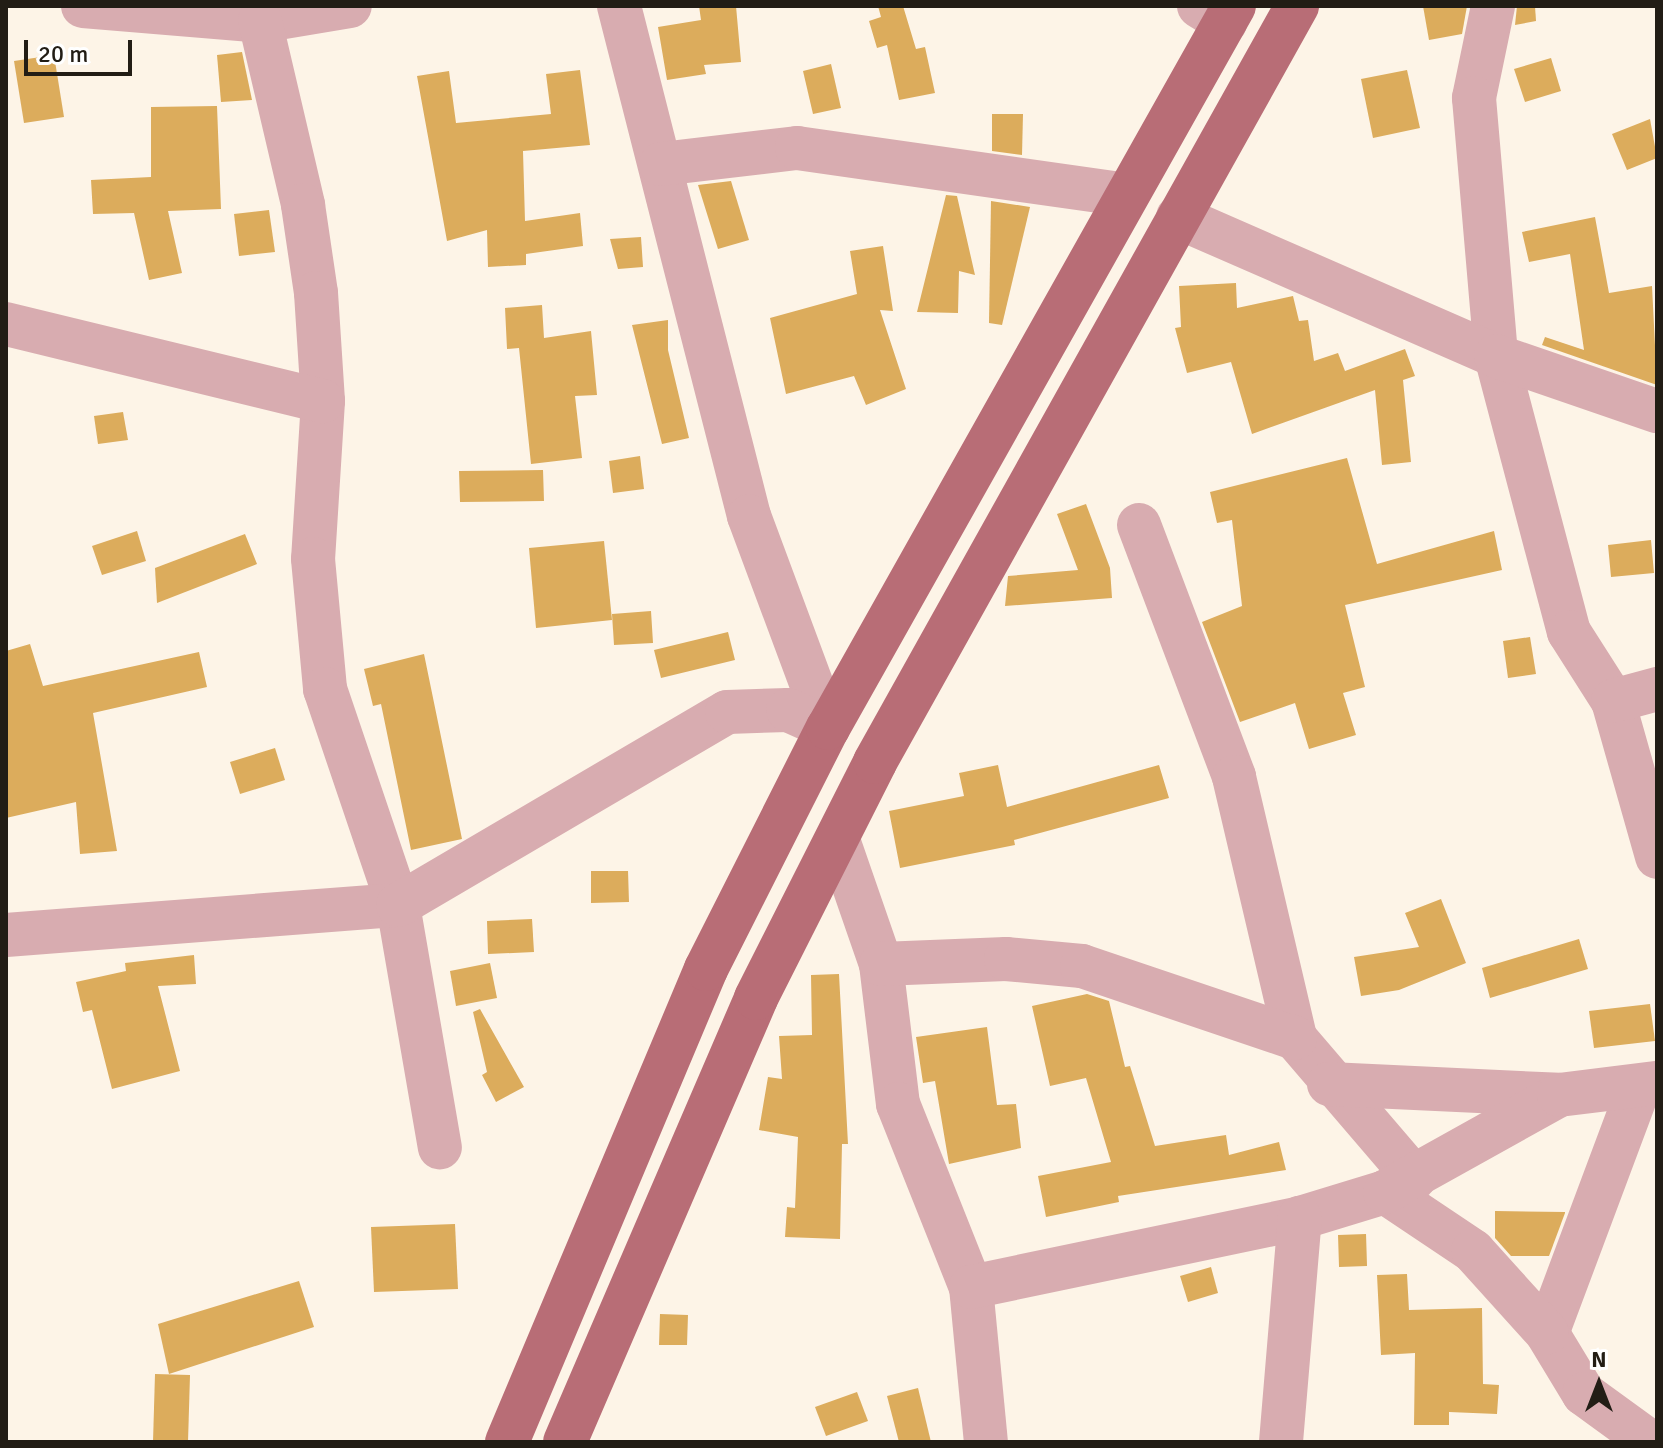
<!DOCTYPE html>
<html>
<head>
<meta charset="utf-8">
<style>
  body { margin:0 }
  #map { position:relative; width:1663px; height:1448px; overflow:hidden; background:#fdf4e7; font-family:Signika,sans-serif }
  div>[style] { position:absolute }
  .building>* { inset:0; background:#dcac5c }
  .minor>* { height:44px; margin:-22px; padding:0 22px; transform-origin:22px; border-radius:22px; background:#d8acb0 }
  .major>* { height:44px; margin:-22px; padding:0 22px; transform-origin:22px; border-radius:22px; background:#b86d76 }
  span { translate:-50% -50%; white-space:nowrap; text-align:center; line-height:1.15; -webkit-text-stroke:6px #fff; paint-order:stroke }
  .frame { position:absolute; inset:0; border:8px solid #221d15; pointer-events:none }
  .north { position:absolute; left:1559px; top:1344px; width:80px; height:80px; -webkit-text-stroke:6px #fff; paint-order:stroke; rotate:0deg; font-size:22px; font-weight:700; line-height:32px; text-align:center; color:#221d15 }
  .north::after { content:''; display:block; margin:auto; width:28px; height:36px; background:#221d15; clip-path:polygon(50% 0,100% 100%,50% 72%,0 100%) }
  .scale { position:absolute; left:24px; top:40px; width:108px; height:36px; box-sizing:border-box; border:4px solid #221d15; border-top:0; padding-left:10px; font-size:24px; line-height:28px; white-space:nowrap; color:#221d15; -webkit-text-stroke:6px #fff; paint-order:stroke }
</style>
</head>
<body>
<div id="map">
  <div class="building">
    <div style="clip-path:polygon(699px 6px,736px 6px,741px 62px,704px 65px,706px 74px,667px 80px,658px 27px,701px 20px)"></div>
    <div style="clip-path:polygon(878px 6px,903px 6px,916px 49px,925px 47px,935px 93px,899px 100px,887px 45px,877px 48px,869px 21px,881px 17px)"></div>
    <div style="clip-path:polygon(1423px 6px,1467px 6px,1462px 34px,1429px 40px)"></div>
    <div style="clip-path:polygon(1517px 6px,1535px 6px,1536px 21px,1515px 25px)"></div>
    <div style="clip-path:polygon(242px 52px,252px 100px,221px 102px,217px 55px)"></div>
    <div style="clip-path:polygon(54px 55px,64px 117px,24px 123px,14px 61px)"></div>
    <div style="clip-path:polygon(1551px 58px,1561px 91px,1525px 102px,1514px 69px)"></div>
    <div style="clip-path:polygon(831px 64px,841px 108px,813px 114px,803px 71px)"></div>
    <div style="clip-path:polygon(580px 70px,590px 145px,523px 151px,525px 221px,580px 213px,583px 246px,526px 254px,526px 265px,488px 267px,487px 230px,447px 241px,417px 76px,449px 71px,456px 123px,551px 114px,546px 74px)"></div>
    <div style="clip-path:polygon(1407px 70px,1420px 128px,1373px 138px,1361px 79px)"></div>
    <div style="clip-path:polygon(217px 106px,221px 209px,168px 211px,182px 273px,149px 280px,134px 213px,93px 214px,91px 180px,151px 177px,151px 107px)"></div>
    <div style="clip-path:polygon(992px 114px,1023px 114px,1022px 155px,992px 151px)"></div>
    <div style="clip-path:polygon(1650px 119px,1657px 158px,1627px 170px,1612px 134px)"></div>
    <div style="clip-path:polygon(731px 181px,749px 240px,718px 249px,698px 185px)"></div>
    <div style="clip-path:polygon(946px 195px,957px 196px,975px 275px,959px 271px,958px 313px,917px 312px)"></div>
    <div style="clip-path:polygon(991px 201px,1030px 207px,1002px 325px,989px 323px)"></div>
    <div style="clip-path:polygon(269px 210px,275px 252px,239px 256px,234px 214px)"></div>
    <div style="clip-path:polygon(1595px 217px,1609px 293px,1652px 286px,1657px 385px,1542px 345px,1545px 337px,1584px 350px,1570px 254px,1529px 262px,1522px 232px)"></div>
    <div style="clip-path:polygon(641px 237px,643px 267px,618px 269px,610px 239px)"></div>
    <div style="clip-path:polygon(883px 246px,893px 311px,880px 310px,906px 389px,866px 405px,854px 376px,786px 394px,770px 318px,857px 294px,850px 251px)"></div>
    <div style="clip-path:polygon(1236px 283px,1237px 308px,1293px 296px,1299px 321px,1308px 320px,1314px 361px,1338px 353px,1345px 371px,1405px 349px,1415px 376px,1403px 380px,1411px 462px,1382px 465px,1375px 390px,1252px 434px,1231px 362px,1187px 373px,1175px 328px,1181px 327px,1179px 286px)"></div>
    <div style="clip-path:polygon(542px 305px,544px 338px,591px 331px,597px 395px,575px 396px,582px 458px,531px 464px,519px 348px,507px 349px,505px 308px)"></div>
    <div style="clip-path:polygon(668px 320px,668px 350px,689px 438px,662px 444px,632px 325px)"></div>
    <div style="clip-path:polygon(123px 412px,128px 440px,98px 444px,94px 416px)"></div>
    <div style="clip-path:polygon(640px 456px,644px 489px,613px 493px,609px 461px)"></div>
    <div style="clip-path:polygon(1347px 458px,1377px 564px,1494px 531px,1502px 570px,1345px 605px,1365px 687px,1343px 693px,1356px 735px,1309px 749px,1295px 703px,1240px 722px,1202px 622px,1242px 606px,1232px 520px,1217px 523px,1210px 492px)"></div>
    <div style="clip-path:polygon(543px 470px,544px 501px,460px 502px,459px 471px)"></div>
    <div style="clip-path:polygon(1086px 504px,1110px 568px,1112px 598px,1005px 606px,1008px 576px,1078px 570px,1057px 514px)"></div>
    <div style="clip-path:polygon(137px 531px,146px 561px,102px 575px,92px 546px)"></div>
    <div style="clip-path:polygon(245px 534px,257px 564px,157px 603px,155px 568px)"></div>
    <div style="clip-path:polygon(1651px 540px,1654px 573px,1611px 577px,1608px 545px)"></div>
    <div style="clip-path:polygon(604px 541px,612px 620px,536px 628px,529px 548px)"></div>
    <div style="clip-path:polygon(651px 611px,653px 643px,614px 645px,612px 614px)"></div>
    <div style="clip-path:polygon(728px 632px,735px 660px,661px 678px,654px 650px)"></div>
    <div style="clip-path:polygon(1530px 637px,1536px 674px,1508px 678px,1503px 641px)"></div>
    <div style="clip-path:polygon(30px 644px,43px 686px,199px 652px,207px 687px,93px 713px,117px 851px,80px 854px,76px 802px,6px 818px,6px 651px)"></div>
    <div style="clip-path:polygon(424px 654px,462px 839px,411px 850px,381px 704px,373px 706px,364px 669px)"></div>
    <div style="clip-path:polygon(275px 748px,285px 780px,240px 794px,230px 762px)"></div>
    <div style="clip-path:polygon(998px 765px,1007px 807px,1159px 765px,1169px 798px,1014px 840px,1015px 845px,900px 868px,889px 811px,964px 796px,959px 773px)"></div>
    <div style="clip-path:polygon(591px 871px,628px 871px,629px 902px,591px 903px)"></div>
    <div style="clip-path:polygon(1441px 899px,1466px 963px,1399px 990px,1361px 996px,1354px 957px,1419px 947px,1405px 913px)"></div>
    <div style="clip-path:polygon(532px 919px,534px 952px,488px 954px,487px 921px)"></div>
    <div style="clip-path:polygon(1579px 939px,1588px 969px,1490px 998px,1482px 968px)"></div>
    <div style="clip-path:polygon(194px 955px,196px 984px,158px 986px,180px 1071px,112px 1089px,92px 1010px,83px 1012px,76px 982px,126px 971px,125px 963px)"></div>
    <div style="clip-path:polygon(490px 963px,497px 998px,456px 1006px,450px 971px)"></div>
    <div style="clip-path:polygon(839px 974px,848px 1144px,842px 1144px,840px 1239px,785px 1237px,787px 1207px,795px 1208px,798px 1137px,759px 1130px,768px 1077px,782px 1079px,779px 1036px,812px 1035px,811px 975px)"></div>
    <div style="clip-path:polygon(1087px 994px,1109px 1001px,1125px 1067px,1130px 1066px,1155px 1146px,1226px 1135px,1229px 1155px,1279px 1142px,1286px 1170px,1118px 1196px,1119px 1202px,1046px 1217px,1038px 1176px,1111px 1162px,1086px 1078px,1050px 1086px,1032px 1006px)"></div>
    <div style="clip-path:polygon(1650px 1004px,1655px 1041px,1594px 1048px,1589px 1011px)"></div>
    <div style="clip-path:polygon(480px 1009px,524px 1087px,496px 1102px,482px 1075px,487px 1072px,473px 1012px)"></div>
    <div style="clip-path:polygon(987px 1027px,997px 1105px,1016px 1104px,1021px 1148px,949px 1164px,935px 1081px,923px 1083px,916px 1037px)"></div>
    <div style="clip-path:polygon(1495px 1211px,1565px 1212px,1565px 1213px,1549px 1256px,1511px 1256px,1495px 1238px)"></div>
    <div style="clip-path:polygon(455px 1224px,458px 1289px,374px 1292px,371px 1227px)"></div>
    <div style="clip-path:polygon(1366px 1234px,1367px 1266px,1339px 1267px,1338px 1235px)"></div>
    <div style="clip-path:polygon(1211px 1267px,1218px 1293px,1188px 1302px,1180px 1276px)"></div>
    <div style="clip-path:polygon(1407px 1274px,1409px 1310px,1482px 1308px,1483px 1384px,1499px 1385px,1497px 1414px,1449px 1412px,1449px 1425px,1414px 1425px,1415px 1353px,1381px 1355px,1377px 1275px)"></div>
    <div style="clip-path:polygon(299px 1281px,314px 1327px,169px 1374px,158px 1324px)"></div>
    <div style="clip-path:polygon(660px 1314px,688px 1315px,687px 1345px,659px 1345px)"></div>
    <div style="clip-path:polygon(155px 1374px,190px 1375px,188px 1442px,153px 1442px)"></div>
    <div style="clip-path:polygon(918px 1388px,931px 1442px,899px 1442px,887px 1396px)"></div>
    <div style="clip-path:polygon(857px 1392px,868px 1421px,826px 1436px,815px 1407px)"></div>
  </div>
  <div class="minor">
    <div style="left:83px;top:6px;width:178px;rotate:4.8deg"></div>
    <div style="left:260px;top:21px;width:91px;rotate:-9.5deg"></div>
    <div style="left:619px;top:6px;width:526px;rotate:75.7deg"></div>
    <div style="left:749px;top:516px;width:226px;rotate:69.6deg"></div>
    <div style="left:1199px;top:6px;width:31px;rotate:32deg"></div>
    <div style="left:1493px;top:6px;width:94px;rotate:101.7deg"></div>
    <div style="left:1474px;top:98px;width:259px;rotate:85.1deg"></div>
    <div style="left:1496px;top:356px;width:285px;rotate:75.2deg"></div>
    <div style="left:1569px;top:632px;width:82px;rotate:57.5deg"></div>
    <div style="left:1613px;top:701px;width:162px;rotate:74.2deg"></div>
    <div style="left:260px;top:21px;width:189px;rotate:76.8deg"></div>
    <div style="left:303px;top:205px;width:89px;rotate:81.6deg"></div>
    <div style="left:316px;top:293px;width:108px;rotate:86.3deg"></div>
    <div style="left:323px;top:401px;width:158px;rotate:93.6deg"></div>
    <div style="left:313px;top:559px;width:131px;rotate:84.7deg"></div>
    <div style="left:325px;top:689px;width:228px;rotate:71.3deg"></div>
    <div style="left:398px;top:905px;width:246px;rotate:80.2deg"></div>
    <div style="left:661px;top:164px;width:137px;rotate:-6.7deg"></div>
    <div style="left:797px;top:148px;width:332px;rotate:8.1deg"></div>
    <div style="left:1178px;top:217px;width:347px;rotate:23.6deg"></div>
    <div style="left:1496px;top:356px;width:170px;rotate:18.9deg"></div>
    <div style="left:6px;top:324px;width:326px;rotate:13.7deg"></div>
    <div style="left:1139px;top:525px;width:269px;rotate:69.3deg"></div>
    <div style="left:1234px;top:777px;width:268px;rotate:76.8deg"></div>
    <div style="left:1295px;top:1038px;width:184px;rotate:49.4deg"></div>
    <div style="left:1613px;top:701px;width:46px;rotate:-15.3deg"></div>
    <div style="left:838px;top:840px;width:131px;rotate:70.9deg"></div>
    <div style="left:881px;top:964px;width:141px;rotate:83.1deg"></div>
    <div style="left:898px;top:1104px;width:197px;rotate:68.3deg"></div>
    <div style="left:971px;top:1287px;width:156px;rotate:84.5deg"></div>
    <div style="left:6px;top:935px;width:393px;rotate:-4.4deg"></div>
    <div style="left:398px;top:905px;width:381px;rotate:-30.4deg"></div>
    <div style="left:727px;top:712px;width:61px;rotate:-1.9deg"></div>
    <div style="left:788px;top:710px;width:44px;rotate:24.2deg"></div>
    <div style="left:881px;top:964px;width:125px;rotate:-2.3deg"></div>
    <div style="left:1006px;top:959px;width:76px;rotate:5.3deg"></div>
    <div style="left:1082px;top:966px;width:225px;rotate:18.7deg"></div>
    <div style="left:1329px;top:1084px;width:230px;rotate:2.7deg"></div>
    <div style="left:1638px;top:1090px;width:259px;rotate:110.5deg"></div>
    <div style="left:1547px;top:1333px;width:71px;rotate:58.8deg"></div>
    <div style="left:1584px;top:1394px;width:82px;rotate:36deg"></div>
    <div style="left:1385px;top:1192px;width:106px;rotate:33.8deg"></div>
    <div style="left:1473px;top:1251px;width:110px;rotate:47.9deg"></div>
    <div style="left:971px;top:1287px;width:336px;rotate:-11.8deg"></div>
    <div style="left:1300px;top:1218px;width:89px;rotate:-17deg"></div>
    <div style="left:1385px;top:1192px;width:199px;rotate:-29.1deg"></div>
    <div style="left:1559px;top:1095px;width:99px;rotate:-7deg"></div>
    <div style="left:1281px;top:1442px;width:225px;rotate:-85.2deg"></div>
  </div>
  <div class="major">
    <div style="left:507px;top:1442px;width:513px;rotate:-67.18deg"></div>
    <div style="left:706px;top:969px;width:270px;rotate:-63.2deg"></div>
    <div style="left:828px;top:728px;width:828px;rotate:-60.65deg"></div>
    <div style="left:565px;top:1442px;width:483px;rotate:-66.7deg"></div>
    <div style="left:756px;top:998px;width:264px;rotate:-63.2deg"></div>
    <div style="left:875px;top:762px;width:866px;rotate:-60.83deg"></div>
  </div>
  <div class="frame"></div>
  <div class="north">N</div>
  <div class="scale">20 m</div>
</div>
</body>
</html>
